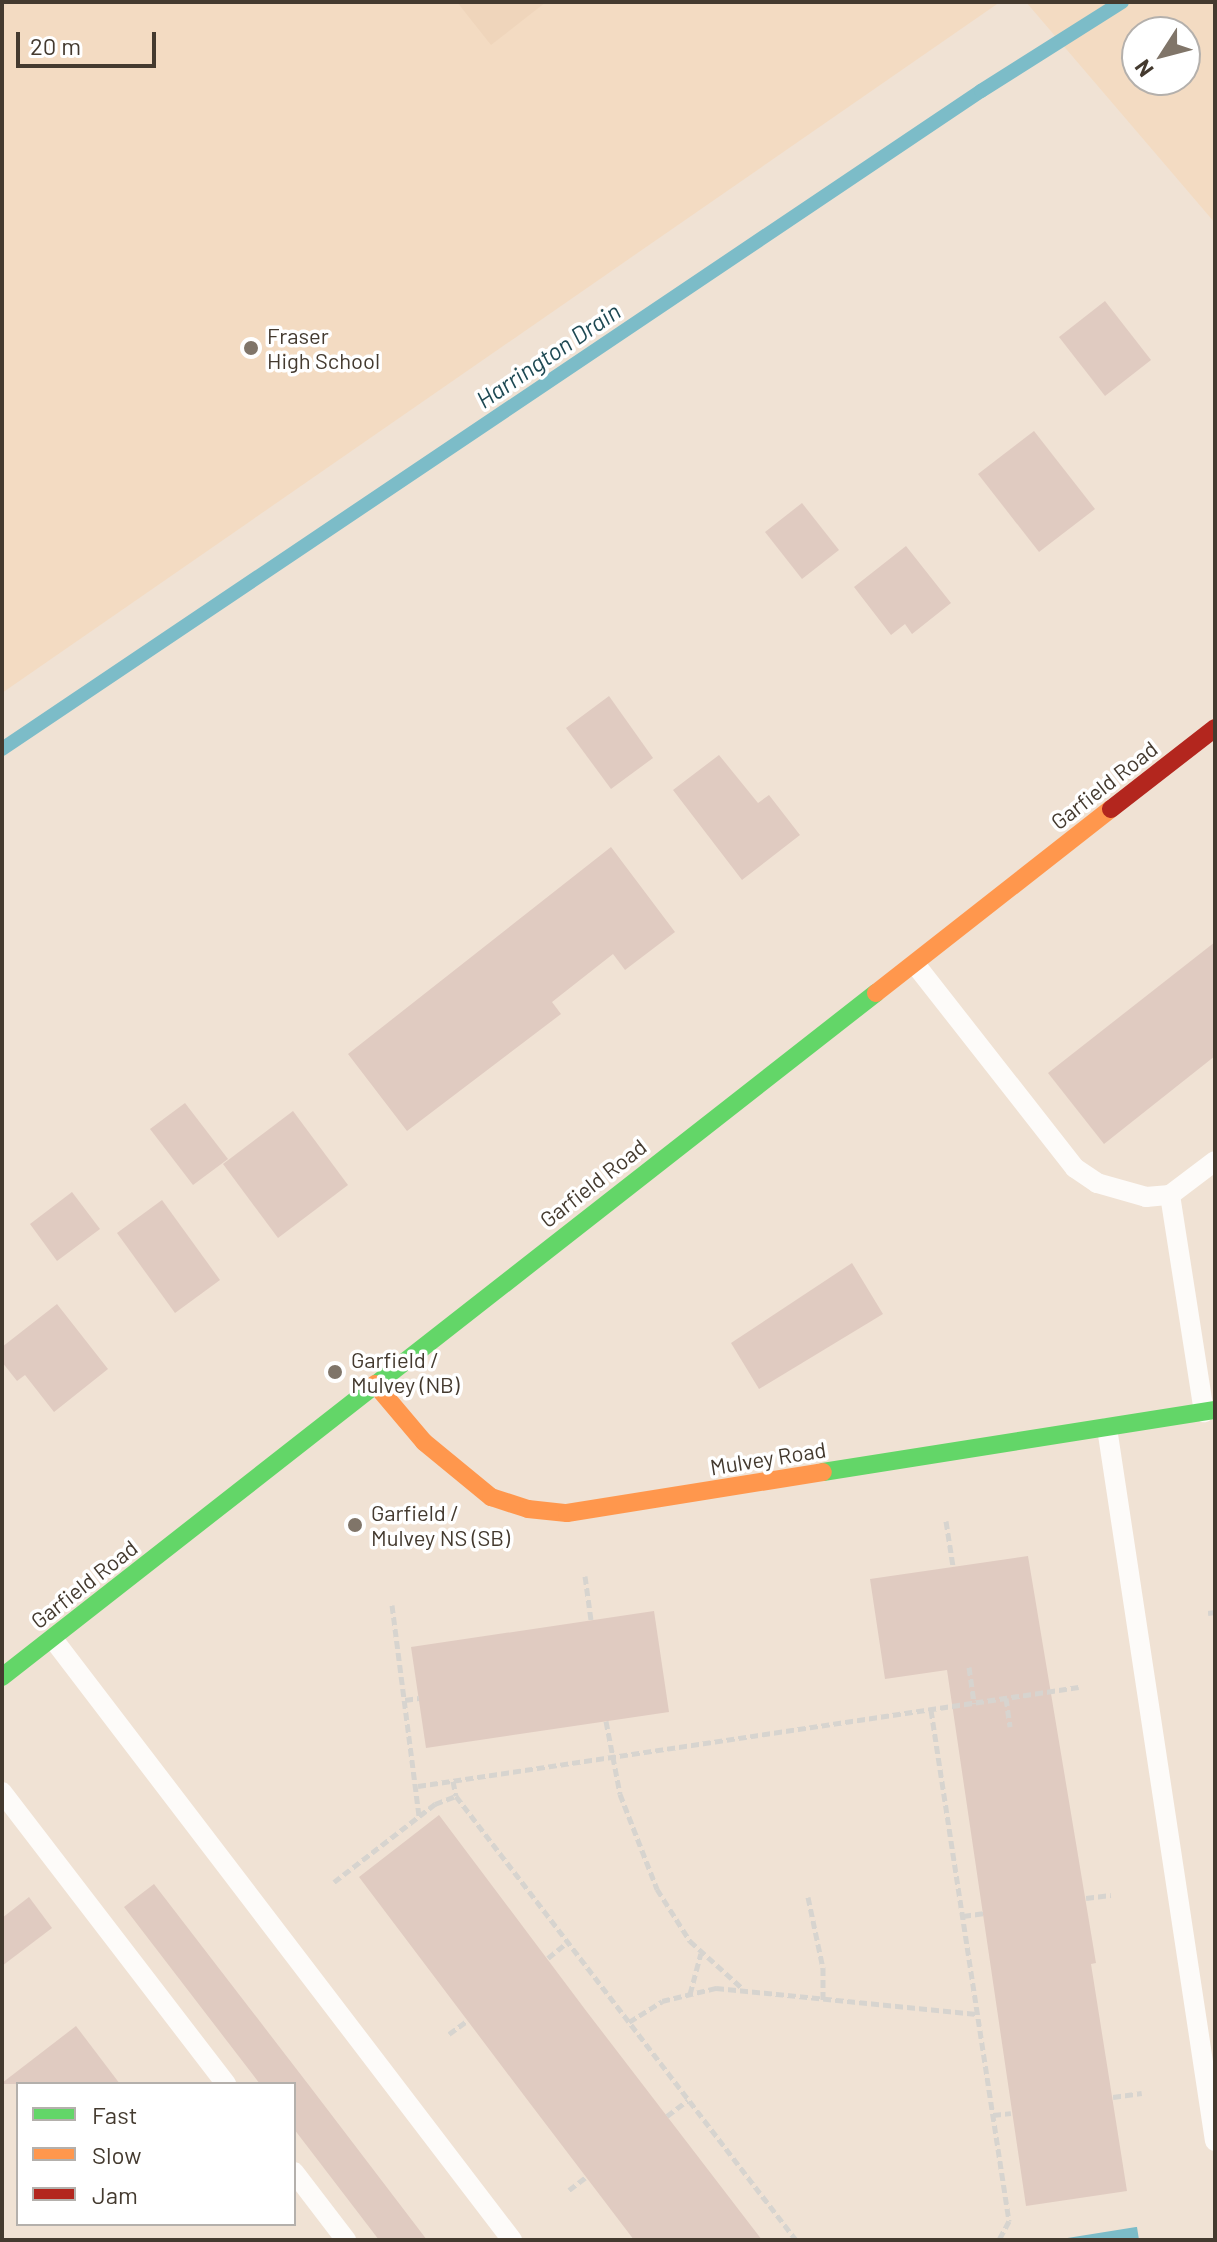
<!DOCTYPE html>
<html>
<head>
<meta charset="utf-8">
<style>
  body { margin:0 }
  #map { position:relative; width:1217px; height:2242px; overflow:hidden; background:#f0e2d4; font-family:Barlow,sans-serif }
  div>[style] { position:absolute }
  .built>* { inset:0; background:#f3dbc2 }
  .green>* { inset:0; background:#efd5bb }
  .water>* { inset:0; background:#7cbcc8 }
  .stream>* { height:14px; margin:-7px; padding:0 7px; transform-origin:7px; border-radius:7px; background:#7cbcc8 }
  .building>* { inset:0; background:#e0cbc1 }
  .path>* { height:5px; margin-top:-2.5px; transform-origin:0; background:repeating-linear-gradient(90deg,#d7d4cf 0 8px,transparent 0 12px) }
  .lane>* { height:20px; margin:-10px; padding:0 10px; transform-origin:10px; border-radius:10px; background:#fdfbf9 }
  .fast>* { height:18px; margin:-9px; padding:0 9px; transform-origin:9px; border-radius:9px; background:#63d668 }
  .slow>* { height:18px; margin:-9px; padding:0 9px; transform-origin:9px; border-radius:9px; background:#ff974d }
  .jam>* { height:18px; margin:-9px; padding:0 9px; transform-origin:9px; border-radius:9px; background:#b3261e }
  .dots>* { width:22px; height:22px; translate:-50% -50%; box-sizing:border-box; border:4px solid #fff; border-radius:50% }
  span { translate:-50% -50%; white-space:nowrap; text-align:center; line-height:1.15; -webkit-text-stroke:7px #fff; paint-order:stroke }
  .poi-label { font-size:22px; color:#443a2f }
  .left { translate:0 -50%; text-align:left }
  .street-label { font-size:22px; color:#443a2f }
  .water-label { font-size:24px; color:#1e4953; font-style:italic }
  .frame { position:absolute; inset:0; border:4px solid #443a2f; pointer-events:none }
  .legend { position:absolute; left:16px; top:2082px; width:280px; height:144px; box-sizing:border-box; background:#fff; border:2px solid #b4b0ac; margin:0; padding:10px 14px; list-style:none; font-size:24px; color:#443a2f }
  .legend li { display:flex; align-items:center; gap:16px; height:40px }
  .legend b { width:40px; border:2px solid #b4b0ac }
  .north { position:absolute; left:1121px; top:16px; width:80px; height:80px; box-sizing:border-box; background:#fff; border:2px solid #b4b0ac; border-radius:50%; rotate:234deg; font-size:22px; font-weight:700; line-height:32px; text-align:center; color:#443a2f }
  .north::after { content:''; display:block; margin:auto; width:28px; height:36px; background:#807569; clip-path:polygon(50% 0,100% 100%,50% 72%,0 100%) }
  .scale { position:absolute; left:16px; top:32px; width:140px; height:36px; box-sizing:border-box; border:4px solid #443a2f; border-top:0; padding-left:10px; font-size:24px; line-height:28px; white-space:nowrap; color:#443a2f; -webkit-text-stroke:6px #fff; paint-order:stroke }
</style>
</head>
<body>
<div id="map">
  <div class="built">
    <div style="clip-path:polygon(2px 2px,1000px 2px,2px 693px)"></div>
    <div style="clip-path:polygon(evenodd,1026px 2px,1215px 2px,1215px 223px,1026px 2px,1137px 32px,1185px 32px,1185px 80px,1137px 80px,1137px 32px)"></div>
  </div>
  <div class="green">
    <div style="clip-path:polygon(457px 2px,546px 2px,491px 45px)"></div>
  </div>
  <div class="water">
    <div style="clip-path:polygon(1137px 2227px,1139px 2240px,1055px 2240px,1136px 2227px)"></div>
  </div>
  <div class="stream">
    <div style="left:2px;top:749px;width:1180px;rotate:-33.91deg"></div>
    <div style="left:981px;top:91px;width:167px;rotate:-32.3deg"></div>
  </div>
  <div class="building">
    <div style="clip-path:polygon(1105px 301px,1151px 360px,1105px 396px,1059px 337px)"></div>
    <div style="clip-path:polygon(1034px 431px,1095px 509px,1039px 552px,978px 474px)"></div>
    <div style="clip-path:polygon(802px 503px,839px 550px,802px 579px,765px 532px)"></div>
    <div style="clip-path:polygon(906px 546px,951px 603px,912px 634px,905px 624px,891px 635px,854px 587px)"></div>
    <div style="clip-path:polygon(609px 696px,653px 758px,611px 789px,566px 728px)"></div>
    <div style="clip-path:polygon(719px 755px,758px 803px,769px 795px,800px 835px,742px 880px,673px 790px)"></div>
    <div style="clip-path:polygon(611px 847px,675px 932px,625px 970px,613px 954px,552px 1002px,561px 1014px,407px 1131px,348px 1054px)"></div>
    <div style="clip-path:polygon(1215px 942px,1215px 1056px,1104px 1144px,1048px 1073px)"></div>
    <div style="clip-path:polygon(185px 1103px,228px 1159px,193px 1185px,150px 1129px)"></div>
    <div style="clip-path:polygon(293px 1111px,348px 1185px,278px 1238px,223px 1164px)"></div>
    <div style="clip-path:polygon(72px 1192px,100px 1229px,57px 1261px,30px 1224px)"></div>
    <div style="clip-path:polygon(162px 1200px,220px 1280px,175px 1313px,117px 1233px)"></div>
    <div style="clip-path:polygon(852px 1263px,883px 1314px,759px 1389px,731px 1343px)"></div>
    <div style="clip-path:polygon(57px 1304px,108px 1369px,54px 1412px,25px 1375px,17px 1381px,2px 1362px,2px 1347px)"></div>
    <div style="clip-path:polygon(1028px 1556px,1096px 1963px,1091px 1964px,1127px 2191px,1026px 2206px,947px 1670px,885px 1679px,870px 1579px)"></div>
    <div style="clip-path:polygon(654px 1611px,669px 1712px,426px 1748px,411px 1647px)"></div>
    <div style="clip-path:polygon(439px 1815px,587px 2012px,762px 2240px,634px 2240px,532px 2106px,359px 1877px)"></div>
    <div style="clip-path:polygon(154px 1884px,308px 2084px,427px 2240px,379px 2240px,294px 2129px,294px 2084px,260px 2084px,124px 1907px)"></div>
    <div style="clip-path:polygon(29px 1897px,52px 1928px,2px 1966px,2px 1918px)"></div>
    <div style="clip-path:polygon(76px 2026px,120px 2084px,2px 2084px,2px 2083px)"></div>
  </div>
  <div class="path">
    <div style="left:946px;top:1521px;width:46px;rotate:81.2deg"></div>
    <div style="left:585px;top:1576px;width:44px;rotate:82.2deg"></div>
    <div style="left:392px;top:1605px;width:214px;rotate:82.7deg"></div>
    <div style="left:1208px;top:1613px;width:7px;rotate:-8deg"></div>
    <div style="left:969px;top:1667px;width:37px;rotate:82deg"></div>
    <div style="left:1006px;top:1698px;width:29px;rotate:82deg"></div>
    <div style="left:405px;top:1700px;width:14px;rotate:-8deg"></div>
    <div style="left:931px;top:1710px;width:517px;rotate:81.32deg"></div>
    <div style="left:1009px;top:2221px;width:21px;rotate:118deg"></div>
    <div style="left:606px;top:1721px;width:74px;rotate:79.1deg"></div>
    <div style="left:620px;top:1794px;width:102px;rotate:68.7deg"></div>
    <div style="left:657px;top:1889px;width:62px;rotate:57.6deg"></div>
    <div style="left:690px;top:1941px;width:70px;rotate:42.1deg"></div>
    <div style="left:453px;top:1781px;width:15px;rotate:79deg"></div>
    <div style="left:456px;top:1796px;width:559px;rotate:52.56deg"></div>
    <div style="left:418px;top:1786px;width:668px;rotate:-8.52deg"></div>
    <div style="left:334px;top:1882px;width:128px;rotate:-37.7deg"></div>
    <div style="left:435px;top:1804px;width:22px;rotate:-21deg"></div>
    <div style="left:808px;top:1897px;width:73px;rotate:78.1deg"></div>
    <div style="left:823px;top:1968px;width:32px;rotate:90deg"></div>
    <div style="left:1086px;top:1898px;width:25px;rotate:-7deg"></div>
    <div style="left:963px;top:1916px;width:22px;rotate:-8deg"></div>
    <div style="left:548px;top:1958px;width:26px;rotate:-39deg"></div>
    <div style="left:690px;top:1994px;width:42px;rotate:-75deg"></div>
    <div style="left:629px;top:2022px;width:39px;rotate:-32deg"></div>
    <div style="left:662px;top:2001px;width:56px;rotate:-13.5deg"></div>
    <div style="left:716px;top:1988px;width:262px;rotate:5.7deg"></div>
    <div style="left:449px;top:2034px;width:24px;rotate:-36deg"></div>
    <div style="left:1113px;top:2097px;width:29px;rotate:-8deg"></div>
    <div style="left:993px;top:2115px;width:18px;rotate:-6deg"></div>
    <div style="left:667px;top:2116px;width:26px;rotate:-37deg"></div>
    <div style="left:569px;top:2190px;width:21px;rotate:-37deg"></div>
  </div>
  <div class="lane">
    <div style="left:915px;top:964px;width:259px;rotate:51.9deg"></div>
    <div style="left:1075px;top:1168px;width:27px;rotate:34deg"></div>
    <div style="left:1097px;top:1183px;width:51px;rotate:15.9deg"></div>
    <div style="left:1146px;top:1197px;width:24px;rotate:-5deg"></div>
    <div style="left:1170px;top:1195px;width:56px;rotate:-37.1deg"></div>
    <div style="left:1170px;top:1195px;width:220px;rotate:81.1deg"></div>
    <div style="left:1107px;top:1428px;width:721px;rotate:81.39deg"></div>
    <div style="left:53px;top:1639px;width:756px;rotate:52.63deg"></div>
    <div style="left:2px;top:1792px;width:368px;rotate:52.5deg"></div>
    <div style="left:294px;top:2172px;width:86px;rotate:52.6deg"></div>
  </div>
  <div class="fast">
    <div style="left:823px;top:1472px;width:397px;rotate:-9deg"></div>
    <div style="left:2px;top:1677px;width:1110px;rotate:-38.05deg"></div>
  </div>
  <div class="slow">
    <div style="left:876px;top:993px;width:298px;rotate:-38.1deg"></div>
    <div style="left:375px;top:1384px;width:76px;rotate:49.8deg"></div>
    <div style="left:424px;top:1442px;width:87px;rotate:39.4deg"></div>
    <div style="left:491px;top:1497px;width:39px;rotate:18deg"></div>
    <div style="left:528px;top:1509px;width:39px;rotate:6deg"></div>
    <div style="left:567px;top:1513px;width:259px;rotate:-9.1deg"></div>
  </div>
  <div class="jam">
    <div style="left:1111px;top:809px;width:132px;rotate:-37.9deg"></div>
  </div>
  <div class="dots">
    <div style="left:251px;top:348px;background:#807569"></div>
    <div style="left:335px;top:1372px;background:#807569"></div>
    <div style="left:355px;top:1525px;background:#807569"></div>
  </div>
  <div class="poi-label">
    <span class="left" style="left:267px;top:348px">Fraser<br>High School</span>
    <span class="left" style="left:351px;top:1372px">Garfield /<br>Mulvey (NB)</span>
    <span class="left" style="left:371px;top:1525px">Garfield /<br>Mulvey NS (SB)</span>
  </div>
  <div class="street-label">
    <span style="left:1104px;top:785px;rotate:-38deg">Garfield Road</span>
    <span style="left:593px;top:1183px;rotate:-38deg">Garfield Road</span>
    <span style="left:768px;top:1458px;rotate:-9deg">Mulvey Road</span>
    <span style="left:84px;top:1584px;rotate:-38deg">Garfield Road</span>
  </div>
  <div class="water-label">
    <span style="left:548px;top:355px;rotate:-34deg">Harrington Drain</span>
  </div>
  <div class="frame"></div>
  <ul class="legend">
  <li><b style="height:10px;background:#63d668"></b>Fast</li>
  <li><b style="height:10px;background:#ff974d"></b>Slow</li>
  <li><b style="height:10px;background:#b3261e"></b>Jam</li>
  </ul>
  <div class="north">N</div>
  <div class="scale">20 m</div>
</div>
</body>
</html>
